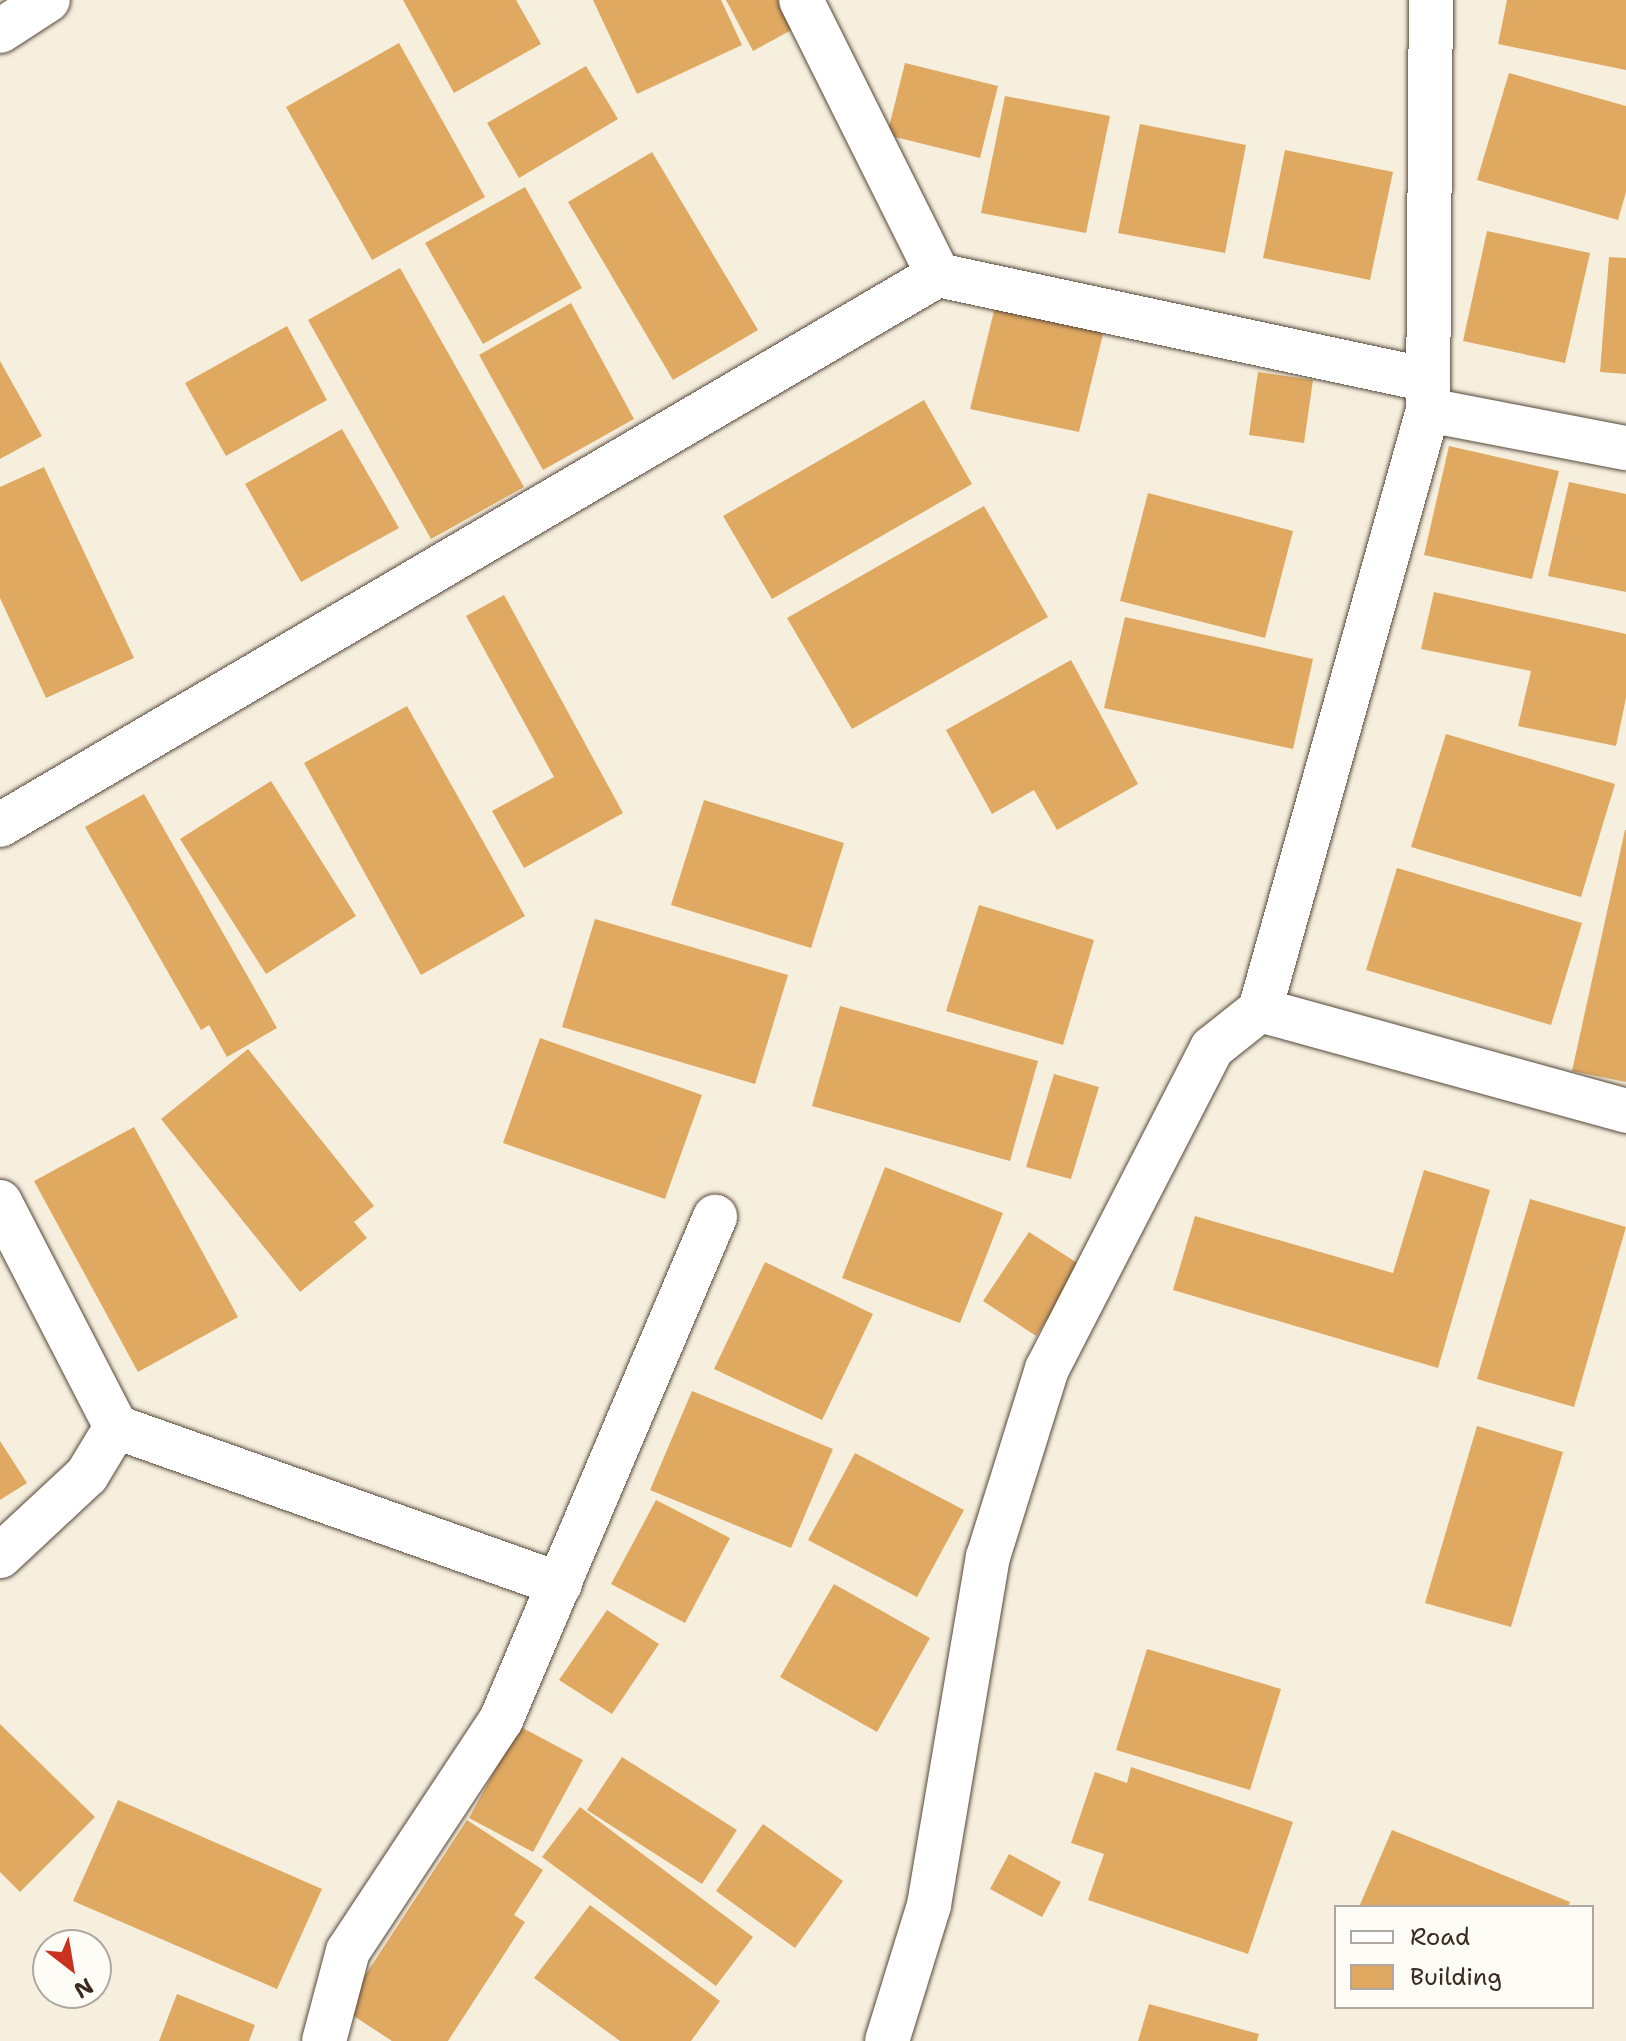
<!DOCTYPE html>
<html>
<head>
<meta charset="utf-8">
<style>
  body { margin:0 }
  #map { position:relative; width:1626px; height:2041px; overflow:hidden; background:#f7efde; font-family:"Shantell Sans",sans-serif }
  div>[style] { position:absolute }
  .building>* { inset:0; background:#dfa962 }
  .roads { filter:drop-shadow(0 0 2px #57483b) drop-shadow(0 0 2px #57483b) }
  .minor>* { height:44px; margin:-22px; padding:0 22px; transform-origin:22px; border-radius:22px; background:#fff }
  span { translate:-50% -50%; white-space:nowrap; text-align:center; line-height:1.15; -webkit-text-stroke:8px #fdfcf7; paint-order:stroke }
  .legend { position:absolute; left:1334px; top:1905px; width:260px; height:104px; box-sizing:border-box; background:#fdfcf7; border:2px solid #afa8a0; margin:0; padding:10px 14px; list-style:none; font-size:24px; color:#3b2a1e }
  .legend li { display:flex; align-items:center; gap:16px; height:40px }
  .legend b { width:40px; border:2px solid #afa8a0 }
  .north { position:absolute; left:32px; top:1929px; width:80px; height:80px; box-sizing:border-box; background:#fdfcf7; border:2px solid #afa8a0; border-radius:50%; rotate:149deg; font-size:22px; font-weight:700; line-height:32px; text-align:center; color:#3b2a1e }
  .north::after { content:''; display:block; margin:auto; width:28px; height:36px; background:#c8321e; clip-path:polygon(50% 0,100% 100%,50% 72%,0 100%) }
</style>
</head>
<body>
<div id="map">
  <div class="building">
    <div style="clip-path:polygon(403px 0,516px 0,541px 44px,454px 93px)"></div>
    <div style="clip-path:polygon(593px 0,721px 0,742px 45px,637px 94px)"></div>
    <div style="clip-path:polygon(726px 0,785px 0,799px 26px,753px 51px)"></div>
    <div style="clip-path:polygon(1507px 0,1626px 0,1626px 70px,1498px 44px)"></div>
    <div style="clip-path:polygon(399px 43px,485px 197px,372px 260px,286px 107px)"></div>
    <div style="clip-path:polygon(905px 63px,998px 86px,980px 158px,887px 135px)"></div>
    <div style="clip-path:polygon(586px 66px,618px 119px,519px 178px,487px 123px)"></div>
    <div style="clip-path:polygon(1509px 73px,1626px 106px,1626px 192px,1618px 220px,1477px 180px)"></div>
    <div style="clip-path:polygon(1005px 96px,1110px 116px,1086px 233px,981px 213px)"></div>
    <div style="clip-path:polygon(1140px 124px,1246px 145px,1225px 253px,1118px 233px)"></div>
    <div style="clip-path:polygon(1285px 150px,1393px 172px,1370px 280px,1263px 258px)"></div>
    <div style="clip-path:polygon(652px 152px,758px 330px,673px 380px,568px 202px)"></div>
    <div style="clip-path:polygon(525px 187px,582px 288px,483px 344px,425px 243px)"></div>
    <div style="clip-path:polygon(1487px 231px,1590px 253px,1565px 363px,1463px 341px)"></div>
    <div style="clip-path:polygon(1609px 257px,1626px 258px,1626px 374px,1600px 372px)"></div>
    <div style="clip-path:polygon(400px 268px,524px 487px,431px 539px,308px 320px)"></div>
    <div style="clip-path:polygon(571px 303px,634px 419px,543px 470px,479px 355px)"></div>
    <div style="clip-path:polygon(996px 303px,1104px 330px,1079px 432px,970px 409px)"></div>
    <div style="clip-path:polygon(287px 326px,327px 400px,226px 456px,185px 383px)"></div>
    <div style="clip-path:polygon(0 361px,42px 436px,0 459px)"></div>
    <div style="clip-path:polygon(1258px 372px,1313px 380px,1304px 443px,1249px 435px)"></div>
    <div style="clip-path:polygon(924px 400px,972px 484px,772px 599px,723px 516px)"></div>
    <div style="clip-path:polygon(342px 429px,399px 528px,301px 582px,245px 484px)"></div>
    <div style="clip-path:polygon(1449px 446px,1559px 471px,1532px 579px,1424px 555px)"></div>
    <div style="clip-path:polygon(44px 467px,134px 658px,46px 698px,0 598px,0 487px)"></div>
    <div style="clip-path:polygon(1569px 482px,1626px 494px,1626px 592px,1548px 576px)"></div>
    <div style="clip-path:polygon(1148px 493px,1293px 531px,1265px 638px,1120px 601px)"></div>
    <div style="clip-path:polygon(984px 506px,1048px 617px,852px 729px,787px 618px)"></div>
    <div style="clip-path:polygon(1434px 592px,1626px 634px,1626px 698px,1616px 746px,1518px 726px,1531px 671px,1421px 649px)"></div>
    <div style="clip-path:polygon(504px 595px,623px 813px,524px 868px,492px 811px,554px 777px,466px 616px)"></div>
    <div style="clip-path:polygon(1125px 617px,1313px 659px,1293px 749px,1104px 708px)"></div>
    <div style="clip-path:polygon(1071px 660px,1138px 784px,1057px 830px,1034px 790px,992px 814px,946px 730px)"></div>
    <div style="clip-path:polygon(407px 706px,525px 916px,421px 975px,304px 763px)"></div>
    <div style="clip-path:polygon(1446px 734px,1615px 784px,1581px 897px,1411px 847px)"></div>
    <div style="clip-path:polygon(271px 781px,356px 916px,266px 974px,180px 839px)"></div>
    <div style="clip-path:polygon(144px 794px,277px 1028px,227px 1057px,209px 1025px,201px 1030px,85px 827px)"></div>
    <div style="clip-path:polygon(704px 800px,844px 843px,811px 948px,671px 905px)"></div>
    <div style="clip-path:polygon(1625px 830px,1626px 830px,1626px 1082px,1572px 1071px)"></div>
    <div style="clip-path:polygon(1397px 868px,1582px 923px,1551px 1025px,1366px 970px)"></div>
    <div style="clip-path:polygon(979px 905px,1094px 940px,1063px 1045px,946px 1011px)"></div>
    <div style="clip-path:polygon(595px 919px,788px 975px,755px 1084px,562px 1027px)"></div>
    <div style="clip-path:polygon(840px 1006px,1038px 1061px,1010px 1161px,812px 1106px)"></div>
    <div style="clip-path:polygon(540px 1038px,702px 1095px,665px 1199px,503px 1143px)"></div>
    <div style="clip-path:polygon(248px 1049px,374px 1206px,354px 1222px,367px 1238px,300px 1292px,161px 1119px)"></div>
    <div style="clip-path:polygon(1054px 1074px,1099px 1087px,1071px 1179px,1026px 1167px)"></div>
    <div style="clip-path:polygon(134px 1127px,238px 1317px,138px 1372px,34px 1181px)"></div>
    <div style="clip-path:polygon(885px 1167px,1003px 1213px,960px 1323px,842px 1278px)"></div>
    <div style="clip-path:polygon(1424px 1170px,1490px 1190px,1438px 1368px,1173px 1290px,1195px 1216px,1393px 1273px)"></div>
    <div style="clip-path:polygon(1530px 1199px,1626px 1227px,1574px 1407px,1477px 1379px)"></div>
    <div style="clip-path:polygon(1029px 1232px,1082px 1266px,1036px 1336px,983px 1301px)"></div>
    <div style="clip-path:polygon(765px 1262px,873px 1314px,822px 1420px,714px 1369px)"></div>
    <div style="clip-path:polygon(692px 1391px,833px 1449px,791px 1548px,650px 1490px)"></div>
    <div style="clip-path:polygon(1477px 1426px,1563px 1452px,1511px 1627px,1425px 1603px)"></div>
    <div style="clip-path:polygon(0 1441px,27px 1483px,0 1500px)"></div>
    <div style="clip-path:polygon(855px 1453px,964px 1510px,917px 1597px,808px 1540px)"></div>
    <div style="clip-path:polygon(656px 1500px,730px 1538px,685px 1623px,611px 1584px)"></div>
    <div style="clip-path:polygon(834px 1584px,930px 1638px,877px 1732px,780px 1677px)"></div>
    <div style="clip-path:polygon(607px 1610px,659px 1644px,612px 1714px,559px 1680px)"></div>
    <div style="clip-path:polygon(1147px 1649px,1281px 1689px,1250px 1790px,1116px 1750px)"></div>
    <div style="clip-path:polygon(0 1724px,95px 1817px,20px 1892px,0 1872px)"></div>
    <div style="clip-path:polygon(519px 1726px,583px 1760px,533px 1852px,469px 1818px)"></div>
    <div style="clip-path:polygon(622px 1757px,737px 1830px,702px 1884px,587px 1810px)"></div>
    <div style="clip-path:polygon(1131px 1767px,1293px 1822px,1248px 1954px,1088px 1900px,1104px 1854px,1071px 1843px,1095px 1772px,1127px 1783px)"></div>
    <div style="clip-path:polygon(118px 1800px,322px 1889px,277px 1989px,73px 1901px)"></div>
    <div style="clip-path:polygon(580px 1807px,753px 1937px,716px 1986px,542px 1857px)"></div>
    <div style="clip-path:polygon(467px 1820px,543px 1870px,514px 1915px,525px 1922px,448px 2041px,392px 2041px,343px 2009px)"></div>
    <div style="clip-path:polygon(763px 1824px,843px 1881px,795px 1948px,716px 1891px)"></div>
    <div style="clip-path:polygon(1392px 1830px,1570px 1902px,1568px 1907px,1359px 1907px)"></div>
    <div style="clip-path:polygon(1009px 1854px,1061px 1882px,1042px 1917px,990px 1889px)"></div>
    <div style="clip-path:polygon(590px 1905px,720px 2001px,691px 2041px,620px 2041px,534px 1978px)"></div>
    <div style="clip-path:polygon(177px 1994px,255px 2025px,249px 2041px,159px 2041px)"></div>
    <div style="clip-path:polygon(1149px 2004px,1259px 2034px,1257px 2041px,1138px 2041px)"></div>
  </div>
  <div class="roads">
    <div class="minor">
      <div style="left:801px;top:0;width:307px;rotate:63.5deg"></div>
      <div style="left:938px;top:275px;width:501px;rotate:12.09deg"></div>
      <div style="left:0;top:31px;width:57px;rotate:-32.9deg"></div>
      <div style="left:1428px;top:410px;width:202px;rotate:10.9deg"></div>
      <div style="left:0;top:825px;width:1087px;rotate:-30.39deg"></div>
      <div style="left:1260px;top:1010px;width:623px;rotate:-74.36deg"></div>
      <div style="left:1428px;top:410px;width:410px;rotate:-89.6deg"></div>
      <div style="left:0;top:1202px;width:253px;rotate:62.7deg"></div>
      <div style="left:116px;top:1427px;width:56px;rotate:121.1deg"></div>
      <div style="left:87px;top:1475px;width:119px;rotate:137deg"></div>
      <div style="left:116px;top:1427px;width:471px;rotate:19.5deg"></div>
      <div style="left:324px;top:2041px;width:93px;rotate:-75.1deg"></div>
      <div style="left:348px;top:1951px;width:277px;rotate:-56.5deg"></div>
      <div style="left:501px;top:1720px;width:547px;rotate:-66.95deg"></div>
      <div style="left:887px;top:2041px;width:142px;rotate:-72.8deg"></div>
      <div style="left:929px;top:1905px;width:353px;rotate:-80.4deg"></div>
      <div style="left:988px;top:1557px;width:197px;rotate:-72.6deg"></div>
      <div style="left:1047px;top:1369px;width:361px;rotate:-62.8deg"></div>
      <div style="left:1212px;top:1048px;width:61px;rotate:-38.4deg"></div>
      <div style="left:1260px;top:1010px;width:380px;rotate:15.4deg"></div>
    </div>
  </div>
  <ul class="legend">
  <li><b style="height:10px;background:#fff"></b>Road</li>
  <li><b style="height:22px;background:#dfa962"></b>Building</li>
  </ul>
  <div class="north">N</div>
</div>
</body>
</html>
